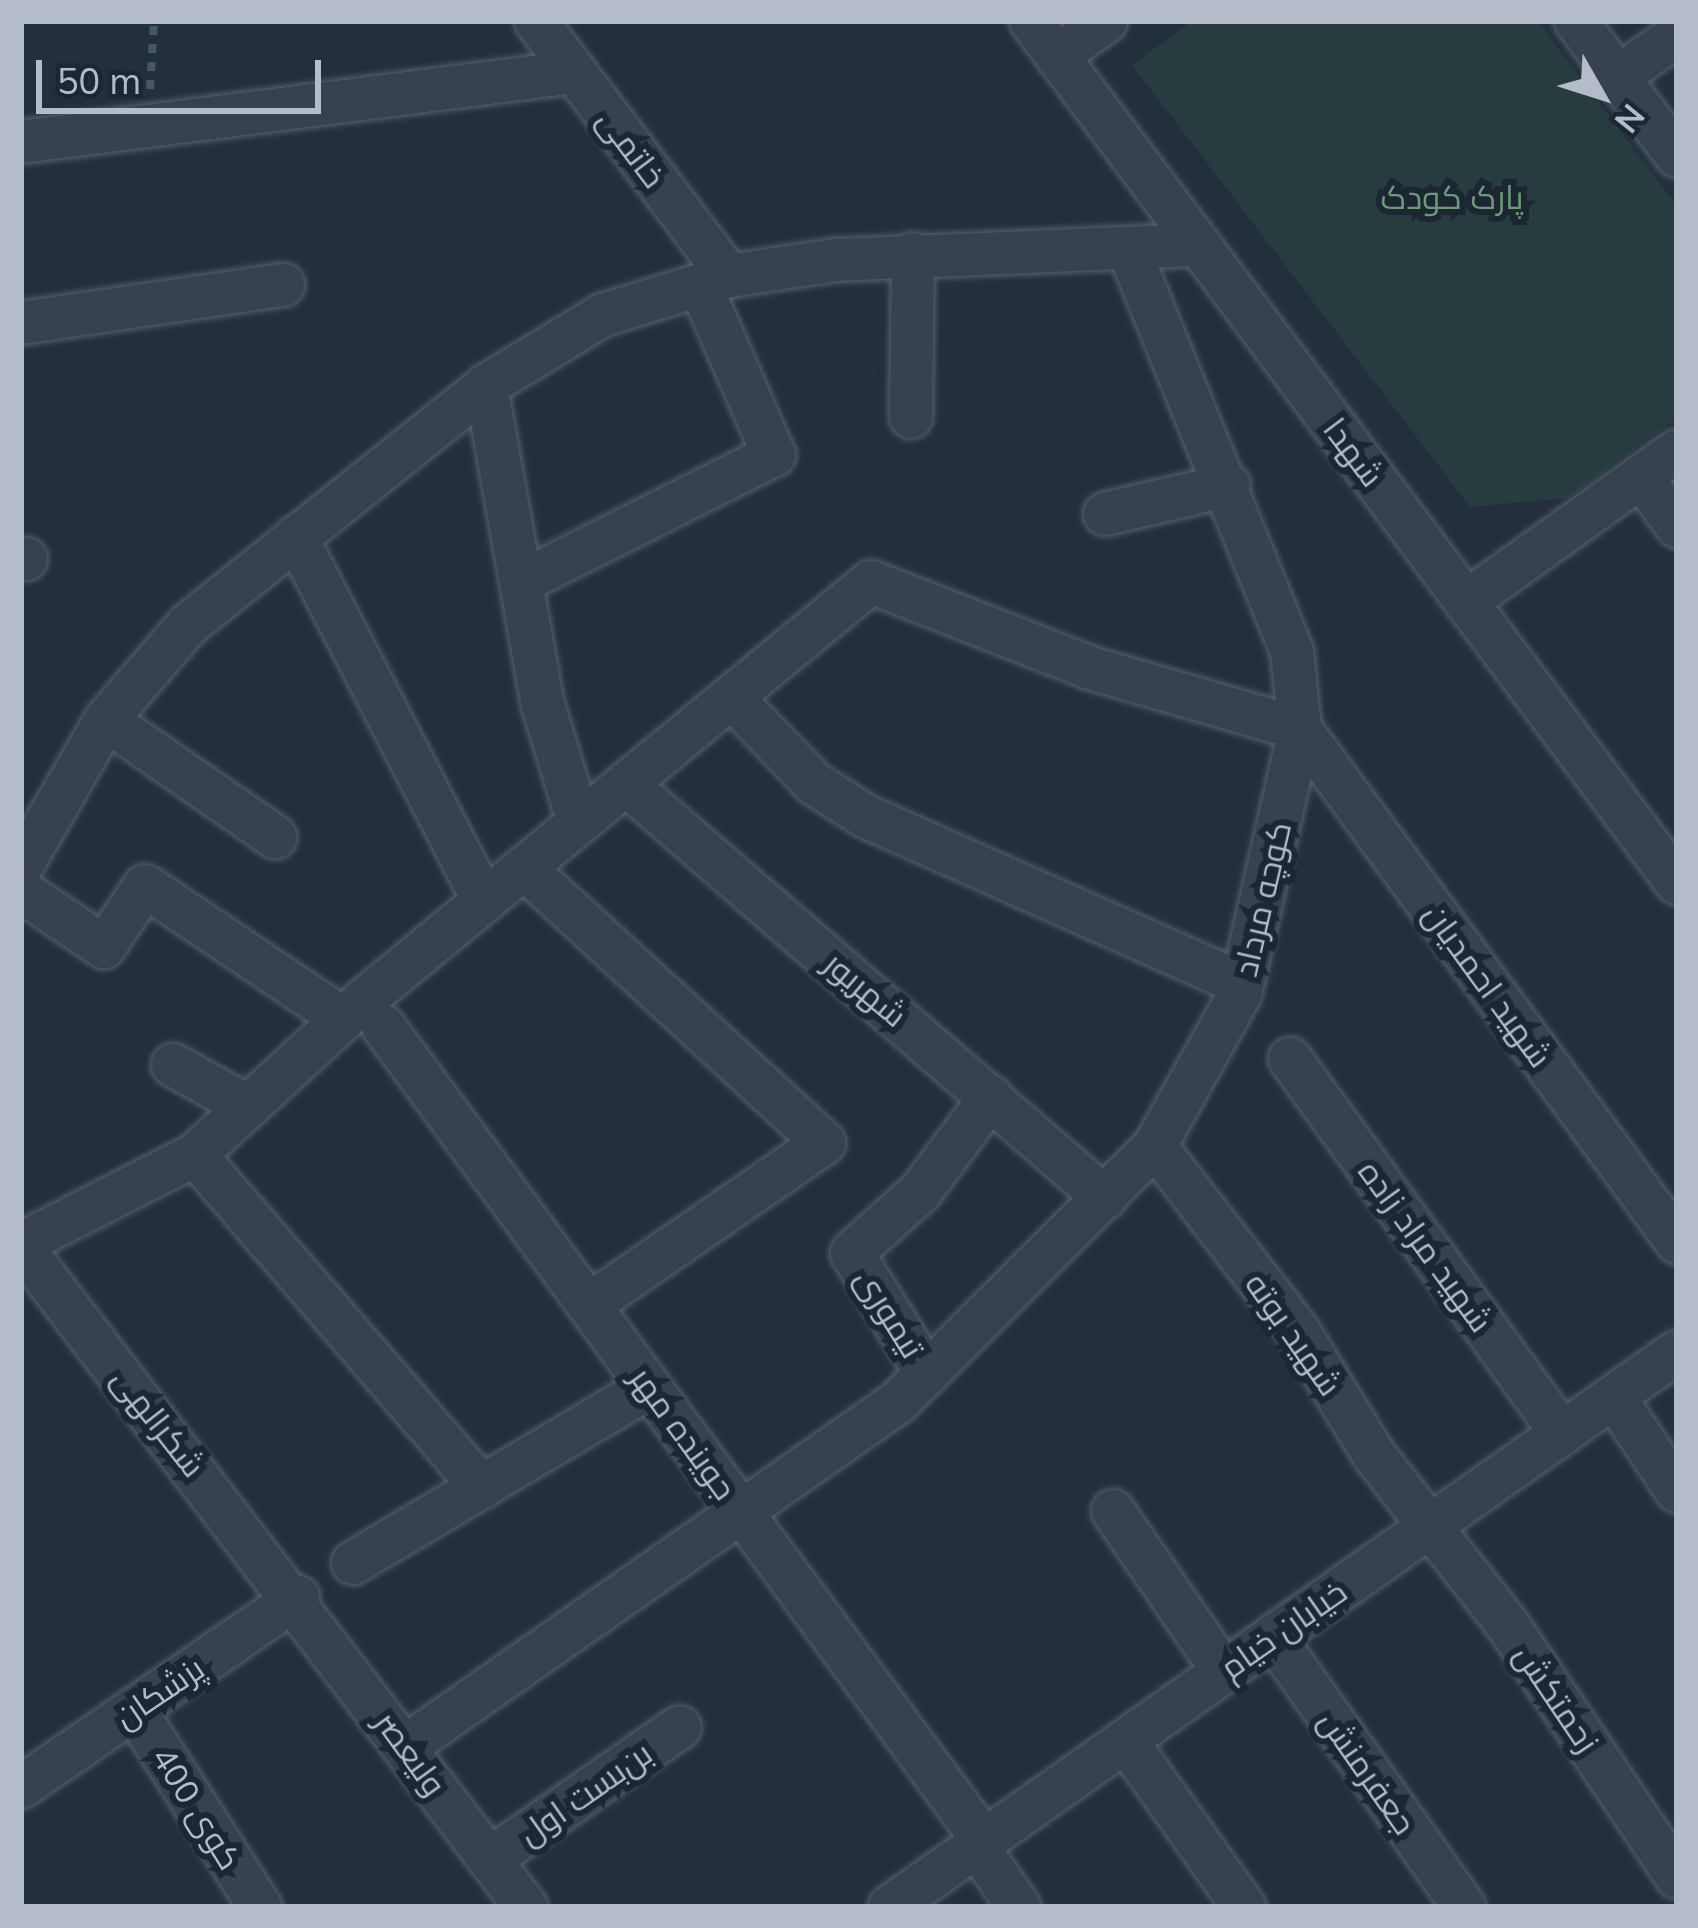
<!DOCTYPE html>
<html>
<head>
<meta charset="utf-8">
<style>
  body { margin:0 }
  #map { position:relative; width:1698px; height:1928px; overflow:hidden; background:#242f3e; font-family:Mulish,Cairo,sans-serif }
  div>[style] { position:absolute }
  .green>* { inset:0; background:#263c3f }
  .path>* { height:8px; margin-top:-4px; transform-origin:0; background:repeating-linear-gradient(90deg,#44595c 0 9px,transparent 0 18px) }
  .roads { filter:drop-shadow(0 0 3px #565f6c) drop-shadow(0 0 3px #565f6c) }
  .minor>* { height:42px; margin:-21px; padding:0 21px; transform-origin:21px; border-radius:21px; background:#38414e }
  span { translate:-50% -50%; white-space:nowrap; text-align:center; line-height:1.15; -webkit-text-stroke:12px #1d2633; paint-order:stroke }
  .street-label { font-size:33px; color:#b4bcc9 }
  .park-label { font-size:33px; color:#6b9a76 }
  .frame { position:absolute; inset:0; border:24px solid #b4bcc9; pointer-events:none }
  .north { position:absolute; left:1542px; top:36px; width:120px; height:120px; -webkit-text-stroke:9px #1d2633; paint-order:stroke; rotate:129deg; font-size:33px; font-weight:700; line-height:48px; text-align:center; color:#b4bcc9 }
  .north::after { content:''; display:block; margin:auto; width:42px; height:54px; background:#b4bcc9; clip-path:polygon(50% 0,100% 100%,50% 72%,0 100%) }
  .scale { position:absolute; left:36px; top:60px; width:285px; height:54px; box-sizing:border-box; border:6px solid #b4bcc9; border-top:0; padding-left:15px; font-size:36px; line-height:42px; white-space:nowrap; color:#b4bcc9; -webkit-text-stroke:9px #1d2633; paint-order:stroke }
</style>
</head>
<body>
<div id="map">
  <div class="green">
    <div style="clip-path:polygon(1192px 21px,1538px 21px,1677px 206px,1677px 418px,1568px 498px,1470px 507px,1132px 65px)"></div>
  </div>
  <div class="path">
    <div style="left:150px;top:89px;width:68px;rotate:-86.6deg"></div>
  </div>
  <div class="roads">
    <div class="minor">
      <div style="left:536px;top:21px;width:320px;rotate:52.9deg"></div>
      <div style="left:1031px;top:21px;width:1077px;rotate:53.15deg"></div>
      <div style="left:1576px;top:21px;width:169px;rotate:53.2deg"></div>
      <div style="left:1057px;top:56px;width:60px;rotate:-35.5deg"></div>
      <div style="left:1618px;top:77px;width:72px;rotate:-35.4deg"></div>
      <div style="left:21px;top:142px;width:557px;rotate:-7.21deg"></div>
      <div style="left:21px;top:323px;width:265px;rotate:-8.3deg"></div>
      <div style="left:486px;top:386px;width:324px;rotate:79.9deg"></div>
      <div style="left:543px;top:705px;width:123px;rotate:73deg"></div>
      <div style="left:911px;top:417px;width:163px;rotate:-89.3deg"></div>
      <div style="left:1641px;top:477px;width:61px;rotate:53.7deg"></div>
      <div style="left:1105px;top:514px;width:127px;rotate:-13.2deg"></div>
      <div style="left:296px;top:537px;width:408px;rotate:62.7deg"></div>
      <div style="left:21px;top:559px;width:5px"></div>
      <div style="left:525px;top:580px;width:279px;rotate:-26.7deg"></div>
      <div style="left:774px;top:455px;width:185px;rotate:-113.5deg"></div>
      <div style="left:1466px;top:602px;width:259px;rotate:-35.6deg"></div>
      <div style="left:731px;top:697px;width:121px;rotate:46deg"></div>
      <div style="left:815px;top:784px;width:59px;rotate:32.6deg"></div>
      <div style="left:865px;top:816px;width:413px;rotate:24deg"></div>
      <div style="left:106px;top:720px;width:206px;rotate:34.7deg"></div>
      <div style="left:626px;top:784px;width:633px;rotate:40.84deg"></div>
      <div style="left:21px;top:867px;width:170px;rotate:-60deg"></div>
      <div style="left:106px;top:720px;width:125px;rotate:-49.2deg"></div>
      <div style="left:188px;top:625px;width:382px;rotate:-38.7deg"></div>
      <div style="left:486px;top:386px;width:137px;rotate:-31.3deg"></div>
      <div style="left:603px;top:315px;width:132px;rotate:-17.2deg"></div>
      <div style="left:729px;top:276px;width:108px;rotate:-8.5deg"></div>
      <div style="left:836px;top:260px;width:363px;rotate:-2.4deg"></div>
      <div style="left:524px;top:868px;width:407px;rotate:42.5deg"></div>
      <div style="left:824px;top:1143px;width:285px;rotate:145.4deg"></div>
      <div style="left:21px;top:891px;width:100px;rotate:34deg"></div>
      <div style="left:104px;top:947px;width:73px;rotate:-56.1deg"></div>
      <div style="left:145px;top:886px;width:239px;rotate:33.9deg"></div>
      <div style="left:383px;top:1026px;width:1013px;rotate:53.59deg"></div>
      <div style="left:1290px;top:1059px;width:463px;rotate:54deg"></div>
      <div style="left:173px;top:1065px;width:86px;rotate:29.2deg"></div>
      <div style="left:1155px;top:1146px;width:234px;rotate:52.3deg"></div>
      <div style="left:1298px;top:1331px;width:145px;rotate:58.5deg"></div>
      <div style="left:1374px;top:1455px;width:215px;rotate:51.8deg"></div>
      <div style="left:1507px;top:1624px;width:305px;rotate:56.1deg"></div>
      <div style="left:195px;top:1155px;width:439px;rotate:49.2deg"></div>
      <div style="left:21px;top:1244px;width:195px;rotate:-27.1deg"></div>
      <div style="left:195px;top:1155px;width:229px;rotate:-42.5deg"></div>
      <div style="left:364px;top:1000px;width:657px;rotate:-39.5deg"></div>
      <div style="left:871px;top:582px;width:235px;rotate:21.4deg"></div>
      <div style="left:1090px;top:668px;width:219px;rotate:16.2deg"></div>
      <div style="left:1300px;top:729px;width:637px;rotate:53.69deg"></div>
      <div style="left:21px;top:1246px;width:832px;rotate:52.62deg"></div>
      <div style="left:927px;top:1374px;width:142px;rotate:-121.8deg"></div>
      <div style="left:852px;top:1253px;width:93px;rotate:-41.9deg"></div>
      <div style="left:921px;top:1191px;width:117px;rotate:-53.3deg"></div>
      <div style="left:1614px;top:1397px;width:113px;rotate:56.2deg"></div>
      <div style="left:1113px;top:1511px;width:194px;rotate:55.5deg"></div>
      <div style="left:353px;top:1563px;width:344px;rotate:-30.7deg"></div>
      <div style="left:1273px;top:1637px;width:331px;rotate:54.7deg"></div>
      <div style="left:134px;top:1709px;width:235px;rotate:57.5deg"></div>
      <div style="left:1126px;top:1741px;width:204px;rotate:54.6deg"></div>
      <div style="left:405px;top:1747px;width:602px;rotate:-34.98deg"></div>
      <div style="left:898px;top:1402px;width:363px;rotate:-44.9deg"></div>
      <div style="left:1155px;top:1146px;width:174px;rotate:-60.8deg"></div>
      <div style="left:1240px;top:994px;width:272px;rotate:-77.2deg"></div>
      <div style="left:1300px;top:729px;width:77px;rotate:-95.9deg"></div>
      <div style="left:1292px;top:652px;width:431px;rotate:-112.1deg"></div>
      <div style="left:21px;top:1787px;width:336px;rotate:-34.4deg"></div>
      <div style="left:977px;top:1846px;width:74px;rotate:55.5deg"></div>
      <div style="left:490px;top:1859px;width:231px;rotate:-34.8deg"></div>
      <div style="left:890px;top:1907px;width:963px;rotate:-35.19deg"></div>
    </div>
  </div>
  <div class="street-label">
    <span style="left:632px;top:148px;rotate:53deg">خاتمی</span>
    <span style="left:1354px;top:452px;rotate:53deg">شهدا</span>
    <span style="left:1262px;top:899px;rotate:-77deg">کوچه مرداد</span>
    <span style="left:1488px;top:985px;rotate:54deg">شهید احمدیان</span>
    <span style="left:866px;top:989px;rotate:40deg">شهریور</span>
    <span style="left:1426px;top:1246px;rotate:54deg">شهید مراد زاده</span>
    <span style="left:890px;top:1313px;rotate:58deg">تیموری</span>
    <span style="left:1294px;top:1334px;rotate:55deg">شهید بوته</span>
    <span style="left:159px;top:1422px;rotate:52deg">شکرالهی</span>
    <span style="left:684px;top:1433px;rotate:54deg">جوینده مهر</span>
    <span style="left:1283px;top:1629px;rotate:-35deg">خیابان خیام</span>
    <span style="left:159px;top:1692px;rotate:-34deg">پزشکان</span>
    <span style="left:1557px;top:1698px;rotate:56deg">زحمتکش</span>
    <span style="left:411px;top:1753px;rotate:54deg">ولیعصر</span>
    <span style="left:1368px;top:1772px;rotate:55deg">جعفرمنش</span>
    <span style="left:585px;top:1793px;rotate:-35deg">بن‌بست اول</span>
    <span style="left:197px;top:1808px;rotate:58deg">کوی 400</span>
  </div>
  <div class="park-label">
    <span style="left:1452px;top:197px">پارک کودک</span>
  </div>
  <div class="frame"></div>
  <div class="north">N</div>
  <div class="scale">50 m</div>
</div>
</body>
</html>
